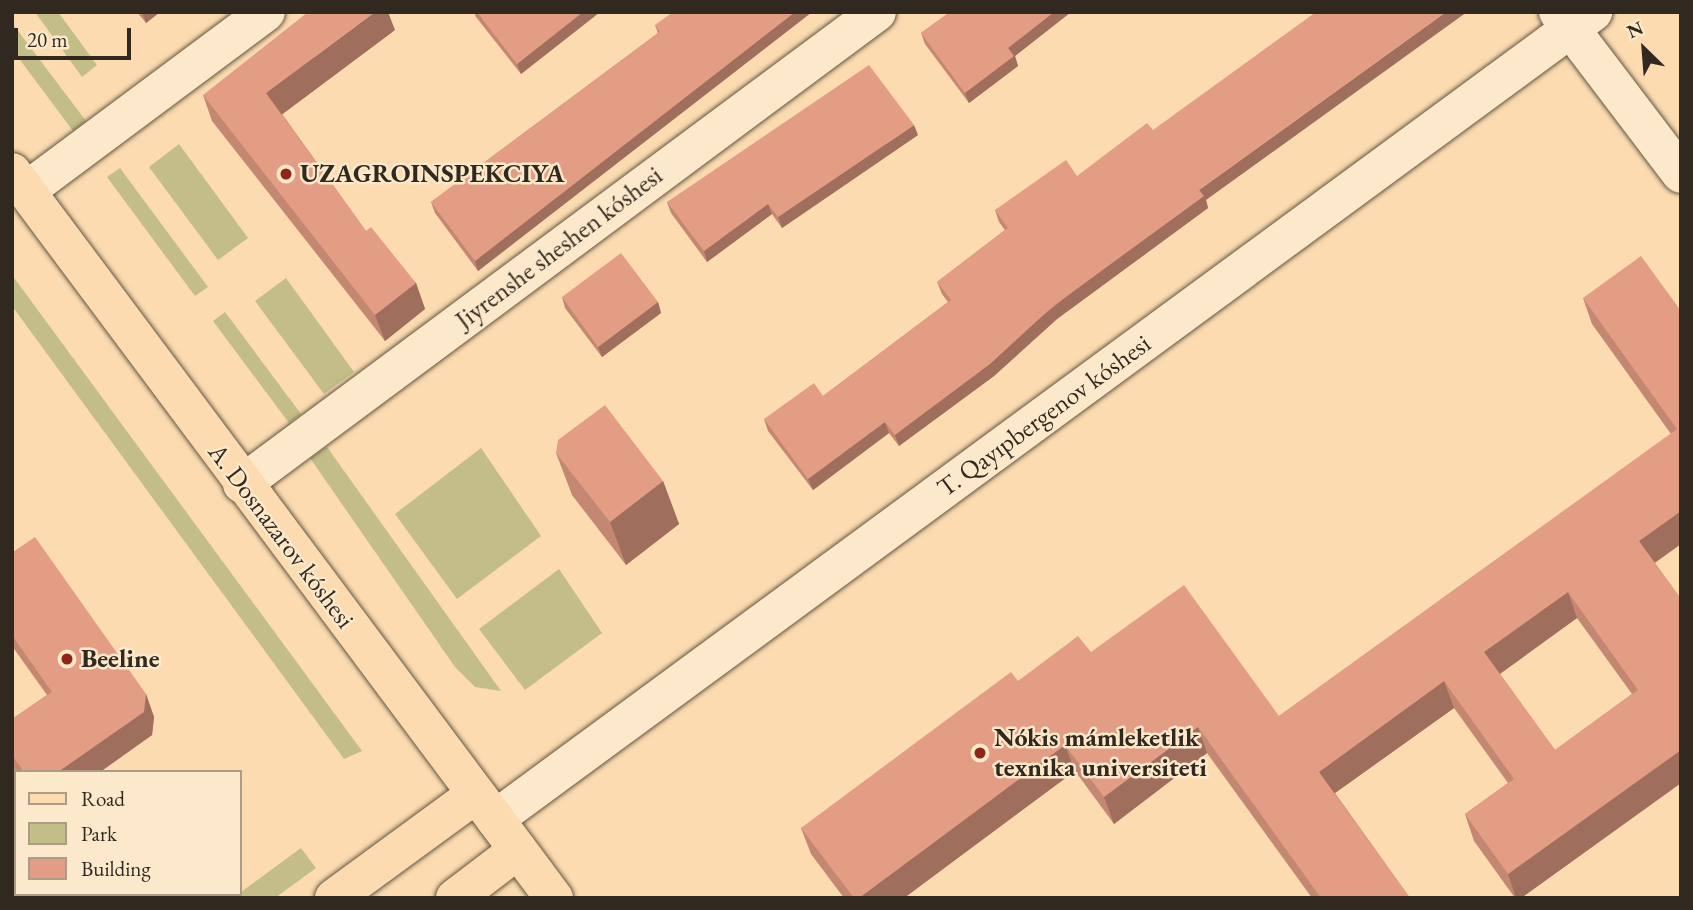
<!DOCTYPE html>
<html>
<head>
<meta charset="utf-8">
<style>
  body { margin:0 }
  #map { position:relative; width:1693px; height:910px; overflow:hidden; background:#fbdbaf; font-family:"EB Garamond",serif }
  div>[style] { position:absolute }
  .green>* { inset:0; background:#c3be87 }
  .roads { filter:drop-shadow(0 0 2px #645643) drop-shadow(0 0 2px #645643) }
  .minor>* { height:38px; margin:-19px; padding:0 19px; transform-origin:19px; border-radius:19px; background:#fce8cb }
  .major>* { height:38px; margin:-19px; padding:0 19px; transform-origin:19px; border-radius:19px; background:#fbdbaf }
  .wall>* { inset:0; background:#c48772 }
  .shaded-wall>* { inset:0; background:#a06e5d }
  .building>* { inset:0; background:#e49d85 }
  .dots>* { width:19px; height:19px; translate:-50% -50%; box-sizing:border-box; border:4px solid #fce8cb; border-radius:50% }
  span { translate:-50% -50%; white-space:nowrap; text-align:center; line-height:1.15; -webkit-text-stroke:5px #fce8cb; paint-order:stroke }
  .poi-label { font-size:26px; color:#31291f; font-weight:700 }
  .left { translate:0 -50%; text-align:left }
  .street-label { font-size:26px; color:#31291f }
  .frame { position:absolute; inset:0; border:14px solid #31291f; pointer-events:none }
  .legend { position:absolute; left:14px; top:770px; width:228px; height:126px; box-sizing:border-box; background:#fce8cb; border:2px solid #ab9c86; margin:0; padding:9px 12px; list-style:none; font-size:21px; color:#31291f }
  .legend li { display:flex; align-items:center; gap:14px; height:35px }
  .legend b { width:35px; border:2px solid #ab9c86 }
  .north { position:absolute; left:1609px; top:14px; width:70px; height:70px; -webkit-text-stroke:5px #fce8cb; paint-order:stroke; rotate:335deg; font-size:19px; font-weight:700; line-height:28px; text-align:center; color:#31291f }
  .north::after { content:''; display:block; margin:auto; width:24px; height:32px; background:#31291f; clip-path:polygon(50% 0,100% 100%,50% 72%,0 100%) }
  .scale { position:absolute; left:14px; top:28px; width:117px; height:32px; box-sizing:border-box; border:4px solid #31291f; border-top:0; padding-left:9px; font-size:21px; line-height:24px; white-space:nowrap; color:#31291f; -webkit-text-stroke:5px #fce8cb; paint-order:stroke }
</style>
</head>
<body>
<div id="map">
  <div class="green">
    <div style="clip-path:polygon(35px 12px,58px 12px,97px 65px,82px 77px)"></div>
    <div style="clip-path:polygon(12px 23px,86px 121px,73px 131px,12px 49px)"></div>
    <div style="clip-path:polygon(179px 144px,248px 238px,218px 260px,149px 167px)"></div>
    <div style="clip-path:polygon(120px 168px,208px 287px,195px 296px,107px 177px)"></div>
    <div style="clip-path:polygon(12px 275px,362px 751px,344px 759px,12px 306px)"></div>
    <div style="clip-path:polygon(286px 278px,354px 372px,324px 394px,255px 301px)"></div>
    <div style="clip-path:polygon(225px 312px,301px 414px,289px 423px,213px 321px)"></div>
    <div style="clip-path:polygon(327px 447px,501px 691px,475px 687px,455px 667px,310px 458px)"></div>
    <div style="clip-path:polygon(481px 448px,541px 536px,457px 599px,395px 514px)"></div>
    <div style="clip-path:polygon(559px 569px,602px 633px,525px 690px,479px 629px)"></div>
    <div style="clip-path:polygon(301px 848px,316px 868px,275px 898px,233px 898px)"></div>
  </div>
  <div class="roads">
    <div class="minor">
      <div style="left:1558px;top:12px;width:203px;rotate:52.8deg"></div>
      <div style="left:26px;top:191px;width:299px;rotate:-36.7deg"></div>
      <div style="left:242px;top:484px;width:791px;rotate:-36.62deg"></div>
      <div style="left:495px;top:819px;width:1363px;rotate:-36.31deg"></div>
    </div>
    <div class="major">
      <div style="left:12px;top:172px;width:906px;rotate:53.26deg"></div>
      <div style="left:334px;top:898px;width:176px;rotate:-36.2deg"></div>
      <div style="left:455px;top:898px;width:79px;rotate:-37.3deg"></div>
    </div>
  </div>
  <div class="wall">
    <div style="clip-path:polygon(137px 12px,160px 12px,146px 23px)"></div>
    <div style="clip-path:polygon(474px 12px,600px 12px,521px 74px,476px 17px)"></div>
    <div style="clip-path:polygon(812px 12px,478px 271px,435px 213px,431px 202px,658px 33px,655px 25px)"></div>
    <div style="clip-path:polygon(950px 12px,1071px 12px,1015px 56px,1018px 66px,969px 103px,925px 44px,921px 33px)"></div>
    <div style="clip-path:polygon(395px 30px,282px 114px,366px 231px,416px 283px,425px 309px,385px 341px,212px 121px,203px 95px)"></div>
    <div style="clip-path:polygon(918px 135px,782px 228px,772px 214px,707px 262px,671px 213px,667px 202px)"></div>
    <div style="clip-path:polygon(1077px 176px,1206px 200px,1208px 208px,1057px 319px,994px 376px,899px 446px,889px 433px,813px 490px,768px 431px,764px 419px,823px 396px,948px 302px,942px 294px,937px 282px,1005px 230px,999px 222px,995px 210px)"></div>
    <div style="clip-path:polygon(562px 297px,658px 302px,661px 313px,602px 357px,565px 308px)"></div>
    <div style="clip-path:polygon(evenodd,1583px 298px,1681px 311px,1681px 544px,1655px 563px,1681px 599px,1681px 783px,1521px 898px,1515px 898px,1474px 841px,1465px 814px,1508px 783px,1454px 708px,1335px 793px,1410px 898px,1312px 898px,1207px 753px,1114px 824px,1075px 771px,904px 898px,844px 898px,811px 854px,801px 828px,1018px 681px,1091px 652px,1279px 716px,1671px 434px,1592px 324px,1583px 298px,1577px 618px,1632px 694px,1555px 750px,1500px 674px,1577px 618px)"></div>
    <div style="clip-path:polygon(556px 453px,663px 481px,679px 524px,626px 565px,572px 495px)"></div>
    <div style="clip-path:polygon(12px 551px,146px 694px,154px 717px,152px 735px,100px 772px,16px 772px,12px 766px,12px 719px,47px 695px,12px 646px)"></div>
  </div>
  <div class="shaded-wall">
    <div style="clip-path:polygon(142px 12px,160px 12px,146px 23px)"></div>
    <div style="clip-path:polygon(375px 12px,388px 12px,395px 30px,276px 119px,266px 93px)"></div>
    <div style="clip-path:polygon(583px 12px,600px 12px,521px 74px,517px 64px)"></div>
    <div style="clip-path:polygon(795px 12px,812px 12px,478px 271px,475px 261px)"></div>
    <div style="clip-path:polygon(1054px 12px,1071px 12px,1015px 56px,1018px 66px,969px 103px,965px 93px,1008px 48px)"></div>
    <div style="clip-path:polygon(1446px 12px,1467px 12px,1206px 200px,1208px 208px,1057px 319px,994px 376px,899px 446px,895px 435px,1199px 190px)"></div>
    <div style="clip-path:polygon(914px 125px,918px 135px,782px 228px,778px 217px)"></div>
    <div style="clip-path:polygon(768px 204px,772px 214px,707px 262px,704px 251px)"></div>
    <div style="clip-path:polygon(416px 283px,425px 309px,385px 341px,375px 315px)"></div>
    <div style="clip-path:polygon(658px 302px,661px 313px,602px 357px,598px 347px)"></div>
    <div style="clip-path:polygon(885px 422px,889px 433px,813px 490px,808px 479px)"></div>
    <div style="clip-path:polygon(663px 481px,679px 524px,626px 565px,610px 522px)"></div>
    <div style="clip-path:polygon(1681px 511px,1681px 544px,1648px 567px,1639px 541px)"></div>
    <div style="clip-path:polygon(1568px 592px,1577px 618px,1494px 678px,1484px 652px)"></div>
    <div style="clip-path:polygon(1444px 681px,1454px 708px,1328px 798px,1319px 772px)"></div>
    <div style="clip-path:polygon(146px 694px,154px 717px,152px 735px,100px 772px,58px 772px)"></div>
    <div style="clip-path:polygon(1198px 727px,1207px 753px,1114px 824px,1104px 797px)"></div>
    <div style="clip-path:polygon(1065px 745px,1075px 771px,904px 898px,859px 898px)"></div>
    <div style="clip-path:polygon(1681px 750px,1681px 783px,1521px 898px,1516px 898px,1508px 874px)"></div>
  </div>
  <div class="building">
    <div style="clip-path:polygon(308px 12px,375px 12px,266px 93px,366px 231px,371px 227px,416px 283px,375px 315px,203px 95px)"></div>
    <div style="clip-path:polygon(477px 12px,583px 12px,517px 64px)"></div>
    <div style="clip-path:polygon(673px 12px,795px 12px,475px 261px,431px 202px,660px 32px,655px 25px)"></div>
    <div style="clip-path:polygon(950px 12px,1054px 12px,1008px 48px,1014px 56px,965px 93px,921px 33px)"></div>
    <div style="clip-path:polygon(1316px 12px,1446px 12px,1199px 190px,1204px 196px,1052px 307px,990px 364px,895px 435px,885px 422px,808px 479px,764px 419px,814px 383px,823px 396px,951px 300px,937px 282px,1008px 228px,995px 210px,1066px 160px,1077px 176px,1147px 123px,1153px 130px)"></div>
    <div style="clip-path:polygon(869px 65px,914px 125px,778px 217px,768px 204px,704px 251px,667px 202px)"></div>
    <div style="clip-path:polygon(621px 253px,658px 302px,598px 347px,562px 297px)"></div>
    <div style="clip-path:polygon(evenodd,1641px 256px,1681px 311px,1681px 511px,1639px 541px,1681px 599px,1681px 750px,1508px 874px,1465px 814px,1514px 779px,1444px 681px,1319px 772px,1410px 898px,1321px 898px,1198px 727px,1104px 797px,1065px 745px,859px 898px,854px 898px,801px 828px,1011px 672px,1018px 681px,1078px 636px,1091px 652px,1184px 585px,1279px 716px,1677px 429px,1583px 298px,1641px 256px,1568px 592px,1638px 690px,1555px 750px,1484px 652px,1568px 592px)"></div>
    <div style="clip-path:polygon(605px 405px,663px 481px,610px 522px,556px 453px,558px 440px)"></div>
    <div style="clip-path:polygon(35px 537px,146px 694px,144px 712px,58px 772px,24px 772px,12px 755px,12px 719px,52px 692px,12px 635px,12px 551px,13px 552px)"></div>
  </div>
  <div class="dots">
    <div style="left:286px;top:174px;background:#8f2418"></div>
    <div style="left:67px;top:659px;background:#8f2418"></div>
    <div style="left:980px;top:753px;background:#8f2418"></div>
  </div>
  <div class="poi-label">
    <span class="left" style="left:300px;top:174px">UZAGROINSPEKCIYA</span>
    <span class="left" style="left:81px;top:659px">Beeline</span>
    <span class="left" style="left:994px;top:753px">Nókis mámleketlik<br>texnika universiteti</span>
  </div>
  <div class="street-label">
    <span style="left:559px;top:248px;rotate:-37deg">Jiyrenshe sheshen kóshesi</span>
    <span style="left:1044px;top:416px;rotate:-36deg">T. Qayıpbergenov kóshesi</span>
    <span style="left:281px;top:536px;rotate:53deg">A. Dosnazarov kóshesi</span>
  </div>
  <div class="frame"></div>
  <ul class="legend">
  <li><b style="height:9px;background:#fbdbaf"></b>Road</li>
  <li><b style="height:19px;background:#c3be87"></b>Park</li>
  <li><b style="height:19px;background:#e49d85"></b>Building</li>
  </ul>
  <div class="north">N</div>
  <div class="scale">20 m</div>
</div>
</body>
</html>
